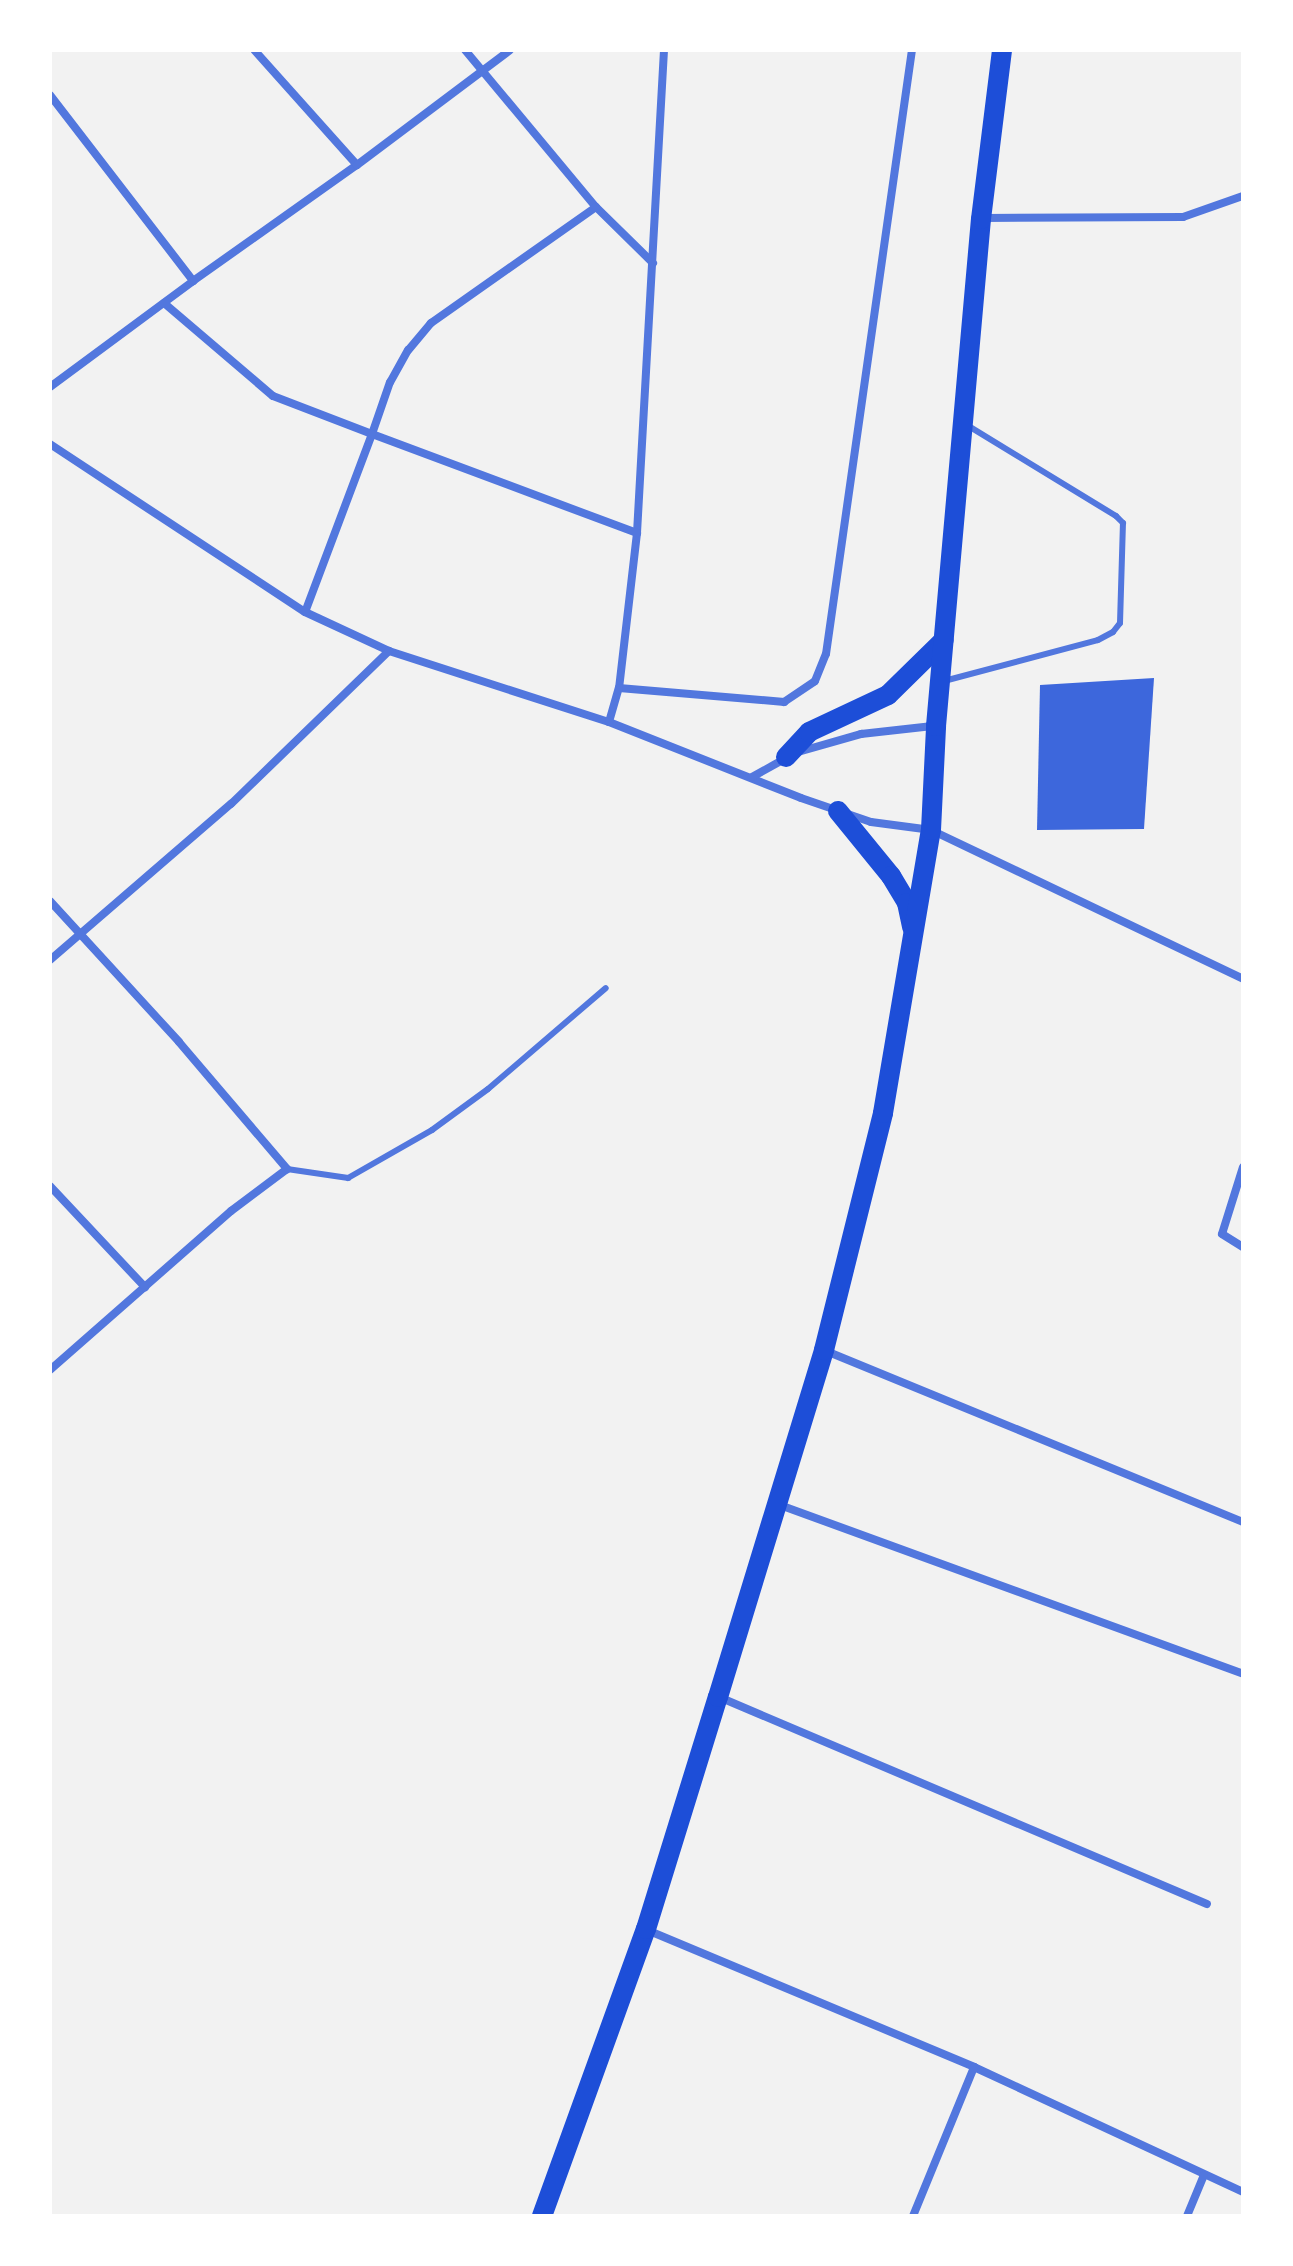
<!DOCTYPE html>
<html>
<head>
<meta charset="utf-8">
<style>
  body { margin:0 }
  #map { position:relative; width:1293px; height:2266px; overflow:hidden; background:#f2f2f2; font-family:"Fira Sans",sans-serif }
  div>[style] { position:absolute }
  .building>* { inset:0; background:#3d67dc }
  .service>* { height:6px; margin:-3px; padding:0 3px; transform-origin:3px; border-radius:3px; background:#5277de }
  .minor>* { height:8px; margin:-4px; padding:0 4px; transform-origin:4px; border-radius:4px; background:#5277de }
  .primary>* { height:20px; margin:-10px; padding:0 10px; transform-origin:10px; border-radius:10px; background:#1d4ed8 }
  span { translate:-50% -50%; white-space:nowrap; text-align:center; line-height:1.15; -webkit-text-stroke:6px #fff; paint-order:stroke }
  .frame { position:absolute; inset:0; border:52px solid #fff; pointer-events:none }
</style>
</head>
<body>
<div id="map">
  <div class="building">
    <div style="clip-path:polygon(1154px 678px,1144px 829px,1037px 830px,1040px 685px)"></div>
  </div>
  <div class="service">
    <div style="left:944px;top:681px;width:159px;rotate:-14.9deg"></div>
    <div style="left:1098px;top:640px;width:17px;rotate:-28deg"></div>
    <div style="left:1113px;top:632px;width:11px;rotate:-52deg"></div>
    <div style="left:1120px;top:623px;width:100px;rotate:-88.3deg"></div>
    <div style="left:1123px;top:523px;width:10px;rotate:-135deg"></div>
    <div style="left:1116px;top:516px;width:175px;rotate:-148.6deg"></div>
    <div style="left:287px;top:1169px;width:62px;rotate:8.4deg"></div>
    <div style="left:348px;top:1178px;width:97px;rotate:-29.7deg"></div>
    <div style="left:432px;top:1130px;width:69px;rotate:-36.2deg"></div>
    <div style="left:488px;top:1089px;width:155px;rotate:-40.6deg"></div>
  </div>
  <div class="minor">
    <div style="left:465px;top:50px;width:204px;rotate:50.2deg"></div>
    <div style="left:596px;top:207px;width:80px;rotate:44.5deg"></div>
    <div style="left:664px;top:50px;width:484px;rotate:93.2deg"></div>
    <div style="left:637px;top:533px;width:156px;rotate:96.6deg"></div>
    <div style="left:619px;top:688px;width:166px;rotate:4.8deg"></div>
    <div style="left:784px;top:702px;width:37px;rotate:-34deg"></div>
    <div style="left:815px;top:681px;width:29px;rotate:-68deg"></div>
    <div style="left:826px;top:654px;width:610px;rotate:-81.9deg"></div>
    <div style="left:50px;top:95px;width:235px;rotate:52.4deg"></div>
    <div style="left:193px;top:281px;width:201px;rotate:-35.3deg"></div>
    <div style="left:357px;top:165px;width:154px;rotate:-131.8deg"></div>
    <div style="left:357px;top:165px;width:191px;rotate:-36.9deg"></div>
    <div style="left:596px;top:207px;width:202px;rotate:144.9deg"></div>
    <div style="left:431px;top:323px;width:35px;rotate:130deg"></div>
    <div style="left:408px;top:350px;width:37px;rotate:119deg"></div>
    <div style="left:390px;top:382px;width:55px;rotate:109.1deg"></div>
    <div style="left:372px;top:434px;width:283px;rotate:20.5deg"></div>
    <div style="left:983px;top:218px;width:200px;rotate:-0.3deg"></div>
    <div style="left:1183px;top:217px;width:64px;rotate:-19.3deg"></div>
    <div style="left:164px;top:303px;width:143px;rotate:40.5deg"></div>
    <div style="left:273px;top:396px;width:106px;rotate:21deg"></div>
    <div style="left:372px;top:434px;width:190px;rotate:110.6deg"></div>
    <div style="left:50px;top:387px;width:178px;rotate:-36.5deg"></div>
    <div style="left:50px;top:444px;width:305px;rotate:33.4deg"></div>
    <div style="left:305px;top:612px;width:93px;rotate:24.9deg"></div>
    <div style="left:389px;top:651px;width:231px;rotate:17.9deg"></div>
    <div style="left:609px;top:722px;width:206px;rotate:21.6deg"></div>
    <div style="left:801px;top:798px;width:74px;rotate:18.9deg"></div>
    <div style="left:871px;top:822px;width:61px;rotate:7.6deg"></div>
    <div style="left:931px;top:830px;width:346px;rotate:25.5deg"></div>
    <div style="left:609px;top:722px;width:35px;rotate:-74deg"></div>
    <div style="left:798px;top:752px;width:66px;rotate:-15.9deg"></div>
    <div style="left:861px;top:734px;width:72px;rotate:-6.3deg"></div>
    <div style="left:752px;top:777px;width:39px;rotate:-29deg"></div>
    <div style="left:50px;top:901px;width:191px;rotate:47.5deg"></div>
    <div style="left:179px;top:1042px;width:167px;rotate:49.6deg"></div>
    <div style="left:287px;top:1169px;width:70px;rotate:143.1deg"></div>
    <div style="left:231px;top:1211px;width:241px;rotate:138.7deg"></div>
    <div style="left:50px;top:960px;width:239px;rotate:-40.8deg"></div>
    <div style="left:231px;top:804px;width:220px;rotate:-44.1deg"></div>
    <div style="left:1243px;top:1167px;width:70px;rotate:107.4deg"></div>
    <div style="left:1222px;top:1234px;width:25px;rotate:32deg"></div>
    <div style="left:50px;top:1186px;width:139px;rotate:46.8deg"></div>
    <div style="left:826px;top:1351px;width:451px;rotate:22.3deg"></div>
    <div style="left:777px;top:1504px;width:496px;rotate:20deg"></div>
    <div style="left:719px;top:1697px;width:530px;rotate:22.99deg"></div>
    <div style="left:647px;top:1930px;width:355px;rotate:22.7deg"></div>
    <div style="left:974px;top:2067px;width:297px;rotate:24.9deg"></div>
    <div style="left:913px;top:2216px;width:161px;rotate:-67.7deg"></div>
    <div style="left:1187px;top:2216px;width:44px;rotate:-67.5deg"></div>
  </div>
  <div class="primary">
    <div style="left:786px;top:757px;width:34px;rotate:-47deg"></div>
    <div style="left:809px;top:732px;width:87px;rotate:-25.1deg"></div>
    <div style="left:888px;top:695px;width:78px;rotate:-44.5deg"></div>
    <div style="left:838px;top:811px;width:84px;rotate:50.8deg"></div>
    <div style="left:891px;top:876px;width:31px;rotate:59deg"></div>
    <div style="left:907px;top:903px;width:25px;rotate:78deg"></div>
    <div style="left:542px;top:2216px;width:305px;rotate:-70.1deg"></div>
    <div style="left:646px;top:1929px;width:243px;rotate:-72.8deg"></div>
    <div style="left:718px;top:1697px;width:363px;rotate:-73deg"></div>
    <div style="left:824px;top:1350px;width:244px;rotate:-76deg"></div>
    <div style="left:883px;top:1113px;width:287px;rotate:-80.4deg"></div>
    <div style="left:931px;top:830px;width:104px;rotate:-87.2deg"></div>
    <div style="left:936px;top:726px;width:509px;rotate:-84.93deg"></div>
    <div style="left:981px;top:219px;width:170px;rotate:-82.9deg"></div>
  </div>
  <div class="frame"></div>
</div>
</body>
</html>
